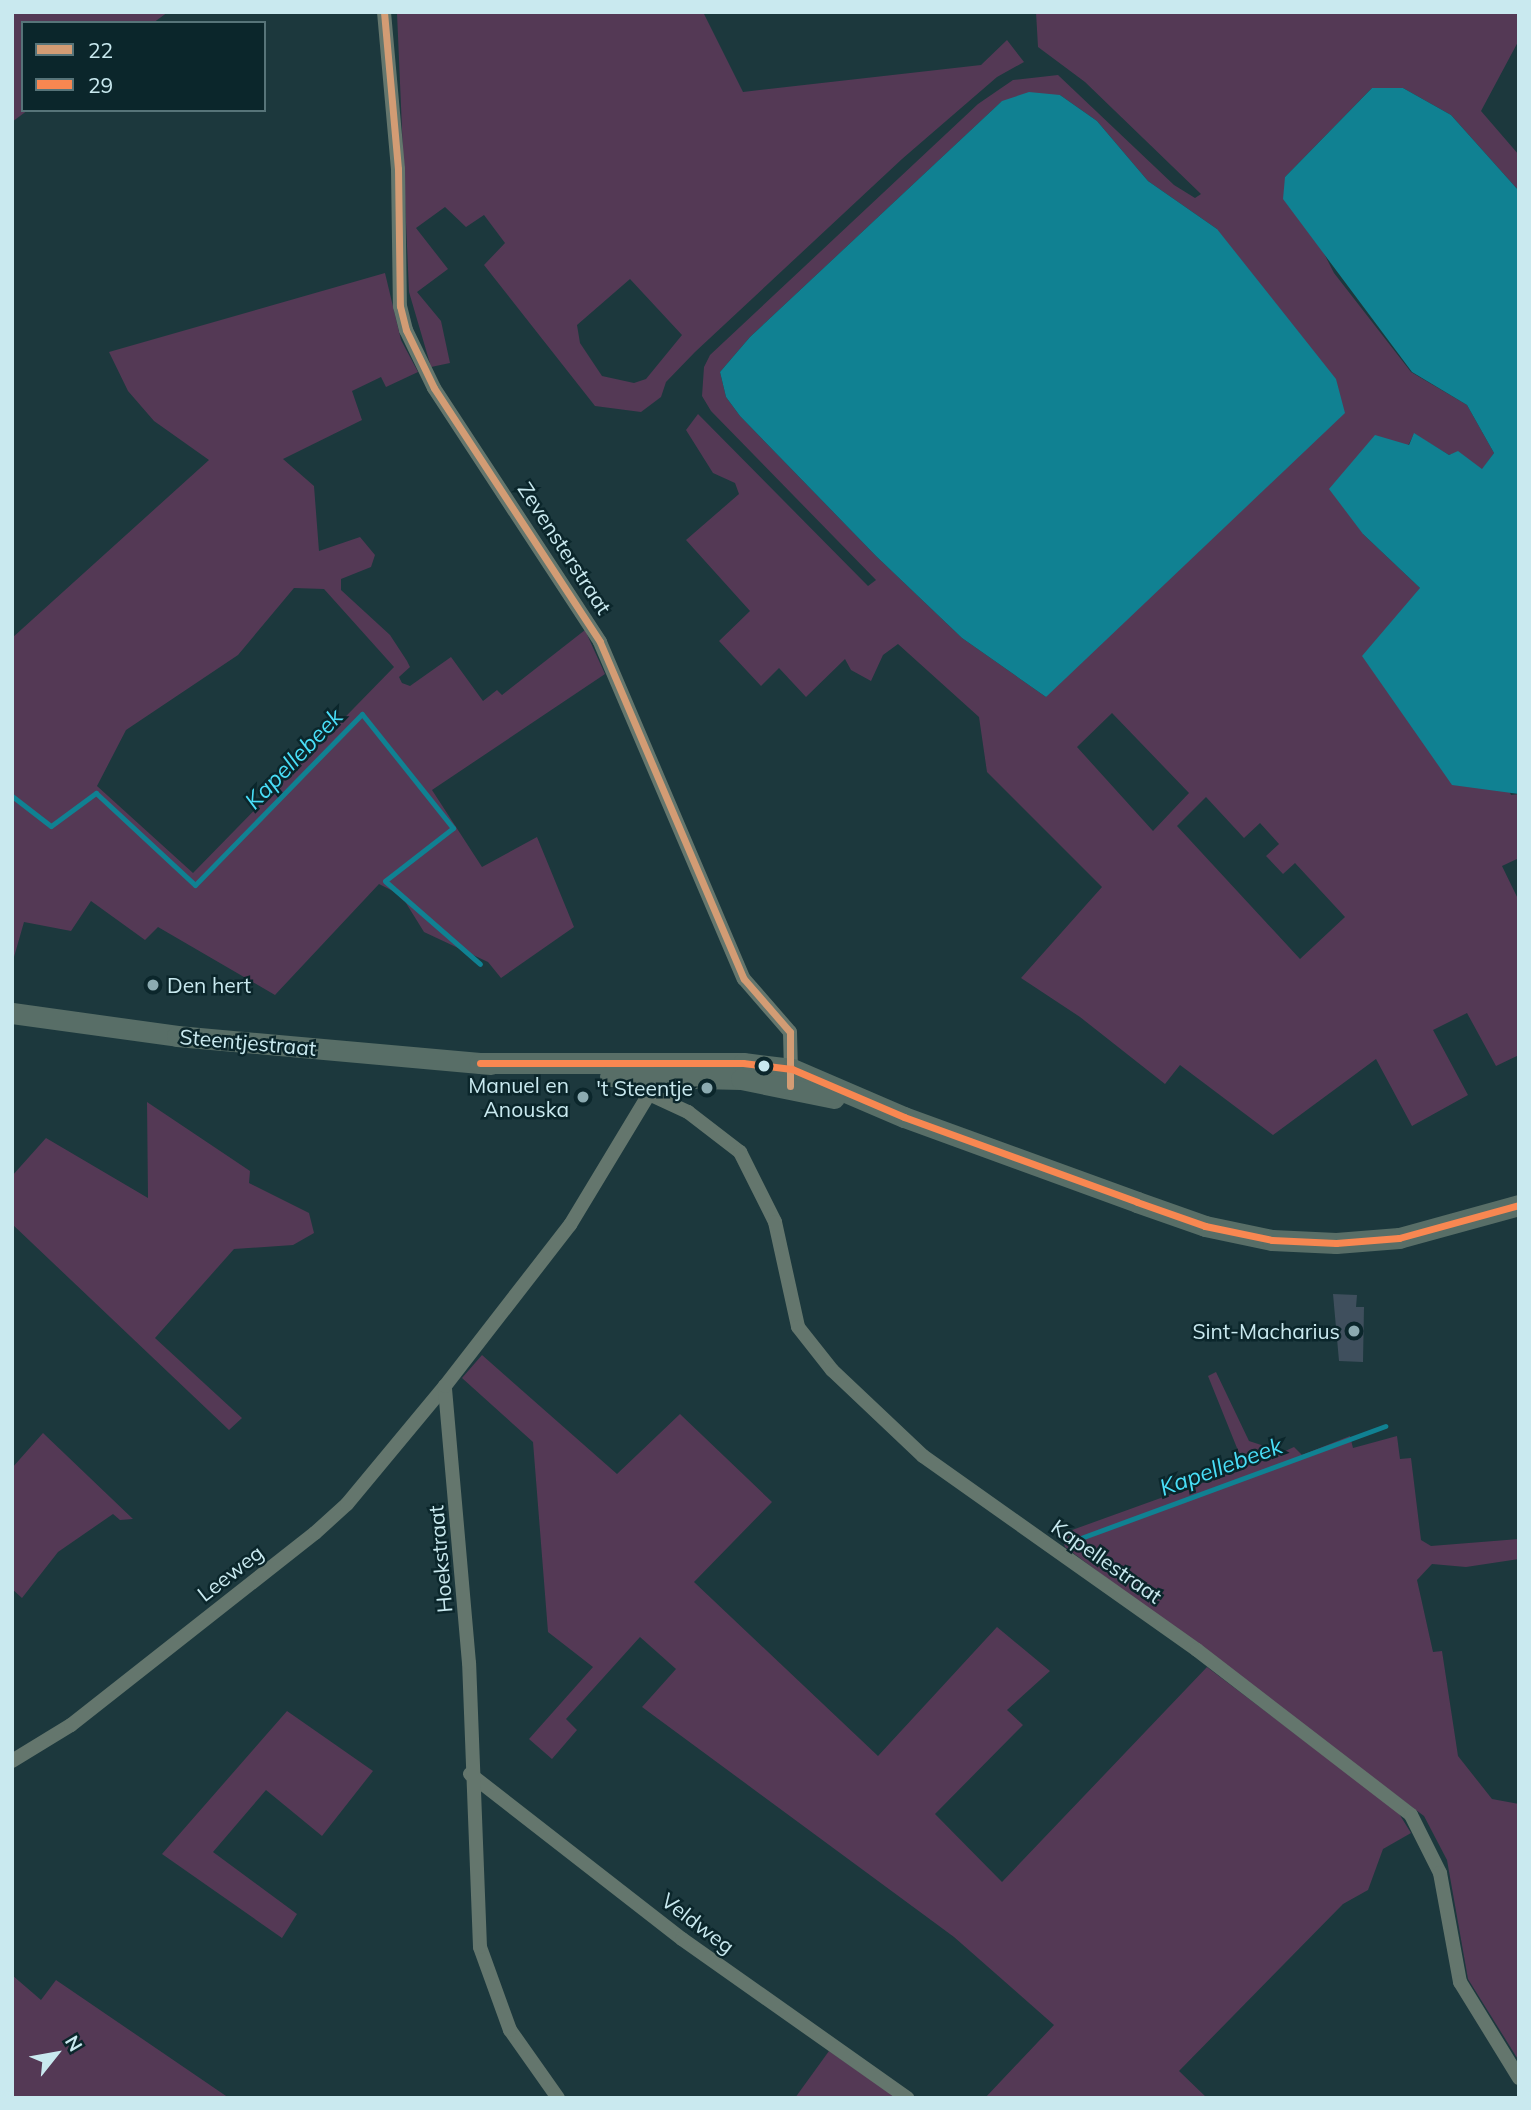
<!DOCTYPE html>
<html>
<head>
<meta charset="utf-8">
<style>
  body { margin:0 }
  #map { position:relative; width:1531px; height:2110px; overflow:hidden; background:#1c383d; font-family:Mulish,sans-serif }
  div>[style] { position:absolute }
  .green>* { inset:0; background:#543955 }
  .water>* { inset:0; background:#108192 }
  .stream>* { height:5px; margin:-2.5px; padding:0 2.5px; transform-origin:2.5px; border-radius:2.5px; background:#108192 }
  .building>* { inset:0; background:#3f4f5d }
  .street>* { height:14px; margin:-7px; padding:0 7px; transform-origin:7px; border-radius:7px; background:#64766d }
  .secondary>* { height:21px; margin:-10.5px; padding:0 10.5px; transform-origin:10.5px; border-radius:10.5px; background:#586e67 }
  .bus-1>* { height:7px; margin:-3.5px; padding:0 3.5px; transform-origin:3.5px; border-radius:3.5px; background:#d39c74 }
  .bus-2>* { height:7px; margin:-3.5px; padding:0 3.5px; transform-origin:3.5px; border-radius:3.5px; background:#f88751 }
  .dots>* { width:19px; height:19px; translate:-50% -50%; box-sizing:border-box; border:4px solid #0b262b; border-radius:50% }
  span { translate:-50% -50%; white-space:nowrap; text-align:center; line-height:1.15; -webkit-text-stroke:5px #0b262b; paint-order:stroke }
  .street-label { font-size:21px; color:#c9e9ef }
  .poi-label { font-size:21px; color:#c9e9ef }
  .left { translate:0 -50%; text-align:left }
  .right { translate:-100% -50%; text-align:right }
  .water-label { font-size:23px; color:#49dff8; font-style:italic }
  .frame { position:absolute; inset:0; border:14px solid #c9e9ef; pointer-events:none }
  .legend { position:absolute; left:21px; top:21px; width:245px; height:91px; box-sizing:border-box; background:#0b262b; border:2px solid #577479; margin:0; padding:9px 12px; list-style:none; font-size:21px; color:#c9e9ef }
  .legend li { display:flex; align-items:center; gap:14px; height:35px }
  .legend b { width:35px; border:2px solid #577479 }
  .north { position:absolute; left:21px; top:2019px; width:70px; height:70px; -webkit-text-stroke:5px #0b262b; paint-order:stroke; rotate:59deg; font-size:19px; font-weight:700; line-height:28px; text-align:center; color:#c9e9ef }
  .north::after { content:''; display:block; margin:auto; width:24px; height:32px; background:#c9e9ef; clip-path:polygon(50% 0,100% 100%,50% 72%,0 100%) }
</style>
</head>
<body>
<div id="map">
  <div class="green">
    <div style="clip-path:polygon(12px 12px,168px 12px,153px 23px,23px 23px,23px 110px,28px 110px,12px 122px)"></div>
    <div style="clip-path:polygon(evenodd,703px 12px,743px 92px,981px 65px,1007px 40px,1024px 62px,997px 77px,902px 159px,695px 352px,666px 382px,661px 397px,641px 412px,595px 406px,484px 265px,505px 243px,484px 215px,466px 227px,445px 207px,416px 228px,448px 269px,417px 292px,441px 321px,450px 363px,431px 367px,409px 292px,397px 13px,703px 12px,630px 279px,682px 335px,646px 379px,634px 383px,602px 376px,580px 343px,577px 325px,630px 279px)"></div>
    <div style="clip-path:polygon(evenodd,1036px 12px,1519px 12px,1519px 40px,1481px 111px,1519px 155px,1519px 191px,1451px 115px,1403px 88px,1372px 88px,1285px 177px,1334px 273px,1411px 372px,1467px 405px,1494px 453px,1482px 470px,1458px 452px,1449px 455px,1414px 434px,1363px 534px,1420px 588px,1511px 795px,1519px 794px,1519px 858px,1502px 866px,1519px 901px,1519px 1055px,1496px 1066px,1467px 1013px,1433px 1030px,1468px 1095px,1412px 1126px,1376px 1059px,1273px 1135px,1180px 1065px,1165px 1084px,1080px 1017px,1021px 978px,1102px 887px,987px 772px,979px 717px,898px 644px,883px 655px,871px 681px,851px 670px,845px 659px,806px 697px,779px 668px,761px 686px,719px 641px,750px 611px,686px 540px,739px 494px,735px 483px,713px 473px,686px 430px,698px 414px,868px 586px,876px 580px,711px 411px,702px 396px,704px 367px,710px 355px,978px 104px,1013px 80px,1058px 75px,1174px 185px,1195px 198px,1201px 194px,1085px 82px,1038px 47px,1036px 12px,1060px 95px,1097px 121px,1148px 181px,1217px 229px,1046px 697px,962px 638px,876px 556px,740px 416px,726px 397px,720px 372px,750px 337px,1001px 102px,1060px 95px,1036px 12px,1112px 713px,1189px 793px,1153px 831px,1077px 747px,1112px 713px,1036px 12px,1206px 797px,1244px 838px,1260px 823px,1279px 844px,1266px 856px,1283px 874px,1295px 863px,1345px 917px,1300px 959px,1177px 826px,1206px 797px)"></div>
    <div style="clip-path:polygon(evenodd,385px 273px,401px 340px,418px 372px,386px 387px,381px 377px,352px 391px,362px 420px,283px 459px,314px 486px,319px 551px,360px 537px,375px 555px,371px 567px,341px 579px,341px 590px,390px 635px,407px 661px,410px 667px,399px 677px,402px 683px,410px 686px,451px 657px,483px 701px,497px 690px,502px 695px,585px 630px,605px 674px,432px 790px,482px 867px,537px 837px,574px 927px,501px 978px,488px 962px,424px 932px,401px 895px,379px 884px,275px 995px,158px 927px,145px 940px,91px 901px,71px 931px,24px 922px,12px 964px,12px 638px,209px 460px,154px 421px,128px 391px,109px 352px,385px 273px,294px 588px,324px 589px,394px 667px,193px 873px,97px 786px,126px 730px,238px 655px,294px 588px)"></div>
    <div style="clip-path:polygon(147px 1102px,250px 1171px,249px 1183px,309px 1213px,314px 1233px,293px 1245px,234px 1249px,155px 1338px,242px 1418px,229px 1430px,12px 1224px,12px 1176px,46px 1138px,148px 1198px)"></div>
    <div style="clip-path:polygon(482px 1355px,617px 1474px,680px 1414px,772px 1502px,694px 1582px,878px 1756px,997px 1627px,1050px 1671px,1007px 1710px,1023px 1725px,935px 1814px,1002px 1882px,1207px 1667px,1398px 1812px,1411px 1833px,1383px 1849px,1368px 1890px,1343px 1904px,1179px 2071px,1207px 2098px,985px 2098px,1054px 2025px,954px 1937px,642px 1707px,676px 1669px,640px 1637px,566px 1719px,577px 1730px,552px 1759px,529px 1739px,593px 1667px,548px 1632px,533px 1442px,462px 1378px)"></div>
    <div style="clip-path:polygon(1216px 1372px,1249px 1441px,1283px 1452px,1294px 1447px,1302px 1455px,1350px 1436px,1353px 1448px,1397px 1436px,1400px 1459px,1411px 1458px,1421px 1540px,1431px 1546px,1519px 1539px,1519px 1559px,1466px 1567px,1432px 1564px,1417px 1580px,1433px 1652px,1442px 1651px,1458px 1756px,1492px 1799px,1519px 1804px,1519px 2061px,1468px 1979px,1447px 1860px,1424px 1816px,1065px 1547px,1061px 1534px,1230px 1473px,1239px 1453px,1208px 1376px)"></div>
    <div style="clip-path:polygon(43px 1433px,133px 1519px,120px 1520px,113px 1514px,58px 1552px,22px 1598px,12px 1589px,12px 1468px)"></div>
    <div style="clip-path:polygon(287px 1711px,373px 1771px,322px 1836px,266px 1790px,213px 1852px,297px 1914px,282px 1938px,162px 1854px)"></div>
    <div style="clip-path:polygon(12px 1975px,41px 2000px,56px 1980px,229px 2098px,12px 2098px)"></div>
    <div style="clip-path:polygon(829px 2051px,897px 2098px,795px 2098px)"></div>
  </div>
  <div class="water">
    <div style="clip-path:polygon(1372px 88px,1403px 88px,1451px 115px,1519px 191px,1519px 794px,1452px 785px,1362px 656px,1420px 588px,1363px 534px,1329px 489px,1375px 435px,1409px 445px,1414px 433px,1449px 455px,1458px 451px,1482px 469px,1494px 453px,1467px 405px,1412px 372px,1283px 199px,1285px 177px)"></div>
    <div style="clip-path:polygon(1029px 92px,1060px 95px,1097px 121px,1148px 181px,1217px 229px,1336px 379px,1345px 413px,1046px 697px,962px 638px,876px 556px,740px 416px,726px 397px,720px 372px,750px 337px,1002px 101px)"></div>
  </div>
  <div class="stream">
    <div style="left:12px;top:796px;width:49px;rotate:37.6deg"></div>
    <div style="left:51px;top:826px;width:56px;rotate:-36.3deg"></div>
    <div style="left:96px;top:793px;width:135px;rotate:42.9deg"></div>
    <div style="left:195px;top:885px;width:239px;rotate:-45.7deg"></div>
    <div style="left:362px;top:714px;width:146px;rotate:51.4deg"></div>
    <div style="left:453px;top:828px;width:86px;rotate:142.1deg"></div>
    <div style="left:385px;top:881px;width:126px;rotate:41.1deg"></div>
    <div style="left:1070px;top:1542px;width:336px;rotate:-20.2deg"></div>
  </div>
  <div class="building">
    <div style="clip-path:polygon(1333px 1294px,1357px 1295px,1356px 1307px,1364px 1307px,1363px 1362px,1339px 1361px)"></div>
  </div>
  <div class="street">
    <div style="left:384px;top:12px;width:158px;rotate:84.9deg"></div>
    <div style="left:398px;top:169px;width:137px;rotate:89.2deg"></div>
    <div style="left:400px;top:306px;width:25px;rotate:76deg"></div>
    <div style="left:406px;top:330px;width:64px;rotate:64.2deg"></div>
    <div style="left:434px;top:388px;width:303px;rotate:56.8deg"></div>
    <div style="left:600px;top:642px;width:366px;rotate:66.9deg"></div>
    <div style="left:744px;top:979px;width:70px;rotate:49deg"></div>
    <div style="left:790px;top:1032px;width:42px;rotate:88.6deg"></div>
    <div style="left:651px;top:1095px;width:41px;rotate:24.7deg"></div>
    <div style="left:688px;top:1112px;width:66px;rotate:37.6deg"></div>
    <div style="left:740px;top:1152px;width:78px;rotate:63.4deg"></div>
    <div style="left:775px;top:1222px;width:107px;rotate:77.6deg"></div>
    <div style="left:798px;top:1327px;width:55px;rotate:51.7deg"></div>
    <div style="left:832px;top:1370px;width:125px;rotate:43.4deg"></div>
    <div style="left:923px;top:1456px;width:336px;rotate:35.3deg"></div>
    <div style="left:1197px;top:1650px;width:270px;rotate:37.6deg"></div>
    <div style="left:1411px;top:1815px;width:65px;rotate:63.4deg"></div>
    <div style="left:1440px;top:1873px;width:111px;rotate:79.6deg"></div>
    <div style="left:1460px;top:1982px;width:113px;rotate:58.4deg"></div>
    <div style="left:12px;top:1761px;width:69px;rotate:-31.4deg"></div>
    <div style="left:71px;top:1725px;width:310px;rotate:-38.2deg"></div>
    <div style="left:315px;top:1533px;width:43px;rotate:-42.2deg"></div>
    <div style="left:347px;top:1504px;width:153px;rotate:-50.3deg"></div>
    <div style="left:470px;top:1774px;width:269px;rotate:37.9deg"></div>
    <div style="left:682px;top:1939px;width:276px;rotate:35.2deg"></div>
    <div style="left:558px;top:2098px;width:83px;rotate:-125.2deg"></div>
    <div style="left:510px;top:2030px;width:88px;rotate:-109.9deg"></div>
    <div style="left:480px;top:1947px;width:284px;rotate:-92.2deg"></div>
    <div style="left:469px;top:1663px;width:278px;rotate:-95deg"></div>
    <div style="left:445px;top:1386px;width:204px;rotate:-52.2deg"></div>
    <div style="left:570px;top:1225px;width:162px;rotate:-58.9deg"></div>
  </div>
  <div class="secondary">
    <div style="left:12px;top:1013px;width:167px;rotate:7.9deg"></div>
    <div style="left:177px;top:1036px;width:315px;rotate:5.1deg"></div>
    <div style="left:480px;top:1063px;width:263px"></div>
    <div style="left:743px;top:1063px;width:49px;rotate:7deg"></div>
    <div style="left:792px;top:1069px;width:122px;rotate:23.2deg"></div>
    <div style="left:904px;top:1117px;width:248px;rotate:20deg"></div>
    <div style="left:1137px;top:1202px;width:72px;rotate:19.4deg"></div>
    <div style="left:1205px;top:1226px;width:68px;rotate:11.8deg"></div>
    <div style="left:1272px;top:1240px;width:64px;rotate:2.7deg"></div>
    <div style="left:1336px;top:1243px;width:63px;rotate:-4.5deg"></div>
    <div style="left:1399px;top:1238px;width:124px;rotate:-15.4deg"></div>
    <div style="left:610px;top:1076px;width:131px;rotate:1.3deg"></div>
    <div style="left:741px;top:1079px;width:95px;rotate:11.5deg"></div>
  </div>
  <div class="bus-1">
    <div style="left:384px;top:12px;width:158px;rotate:84.9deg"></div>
    <div style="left:398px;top:169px;width:137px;rotate:89.2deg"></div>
    <div style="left:400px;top:306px;width:25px;rotate:76deg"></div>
    <div style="left:406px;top:330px;width:64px;rotate:64.2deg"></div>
    <div style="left:434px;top:388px;width:303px;rotate:56.8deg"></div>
    <div style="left:600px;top:642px;width:366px;rotate:66.9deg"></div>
    <div style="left:744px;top:979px;width:70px;rotate:49deg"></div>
    <div style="left:790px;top:1032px;width:54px;rotate:90deg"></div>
  </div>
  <div class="bus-2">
    <div style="left:480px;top:1063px;width:263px"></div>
    <div style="left:743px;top:1063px;width:49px;rotate:7deg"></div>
    <div style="left:792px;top:1069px;width:122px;rotate:23.2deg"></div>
    <div style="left:904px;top:1117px;width:248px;rotate:20deg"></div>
    <div style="left:1137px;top:1202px;width:72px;rotate:19.4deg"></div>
    <div style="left:1205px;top:1226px;width:68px;rotate:11.8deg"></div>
    <div style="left:1272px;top:1240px;width:64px;rotate:2.7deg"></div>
    <div style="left:1336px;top:1243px;width:63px;rotate:-4.5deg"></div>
    <div style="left:1399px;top:1238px;width:124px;rotate:-15.4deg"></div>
  </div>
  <div class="dots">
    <div style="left:153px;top:985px;background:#8cabb1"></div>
    <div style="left:764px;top:1066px;background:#c9e9ef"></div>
    <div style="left:707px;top:1088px;background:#8cabb1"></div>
    <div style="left:583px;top:1097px;background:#8cabb1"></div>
    <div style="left:1354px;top:1331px;background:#8cabb1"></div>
  </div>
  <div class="street-label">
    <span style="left:565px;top:548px;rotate:57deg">Zevensterstraat</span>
    <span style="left:248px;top:1042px;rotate:5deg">Steentjestraat</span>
    <span style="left:440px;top:1559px;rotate:-95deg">Hoekstraat</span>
    <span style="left:1107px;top:1561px;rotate:35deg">Kapellestraat</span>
    <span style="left:230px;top:1573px;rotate:-38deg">Leeweg</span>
    <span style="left:698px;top:1923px;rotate:37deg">Veldweg</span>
  </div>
  <div class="poi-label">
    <span class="left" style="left:167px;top:985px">Den hert</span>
    <span class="right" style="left:569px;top:1097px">Manuel en<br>Anouska</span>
    <span class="right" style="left:693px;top:1088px">'t Steentje</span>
    <span class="right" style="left:1340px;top:1331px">Sint-Macharius</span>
  </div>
  <div class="water-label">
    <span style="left:294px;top:759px;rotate:-46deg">Kapellebeek</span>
    <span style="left:1221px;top:1467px;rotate:-20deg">Kapellebeek</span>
  </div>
  <div class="frame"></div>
  <ul class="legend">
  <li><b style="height:9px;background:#d39c74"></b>22</li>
  <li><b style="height:9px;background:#f88751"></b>29</li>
  </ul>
  <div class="north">N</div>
</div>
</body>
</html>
